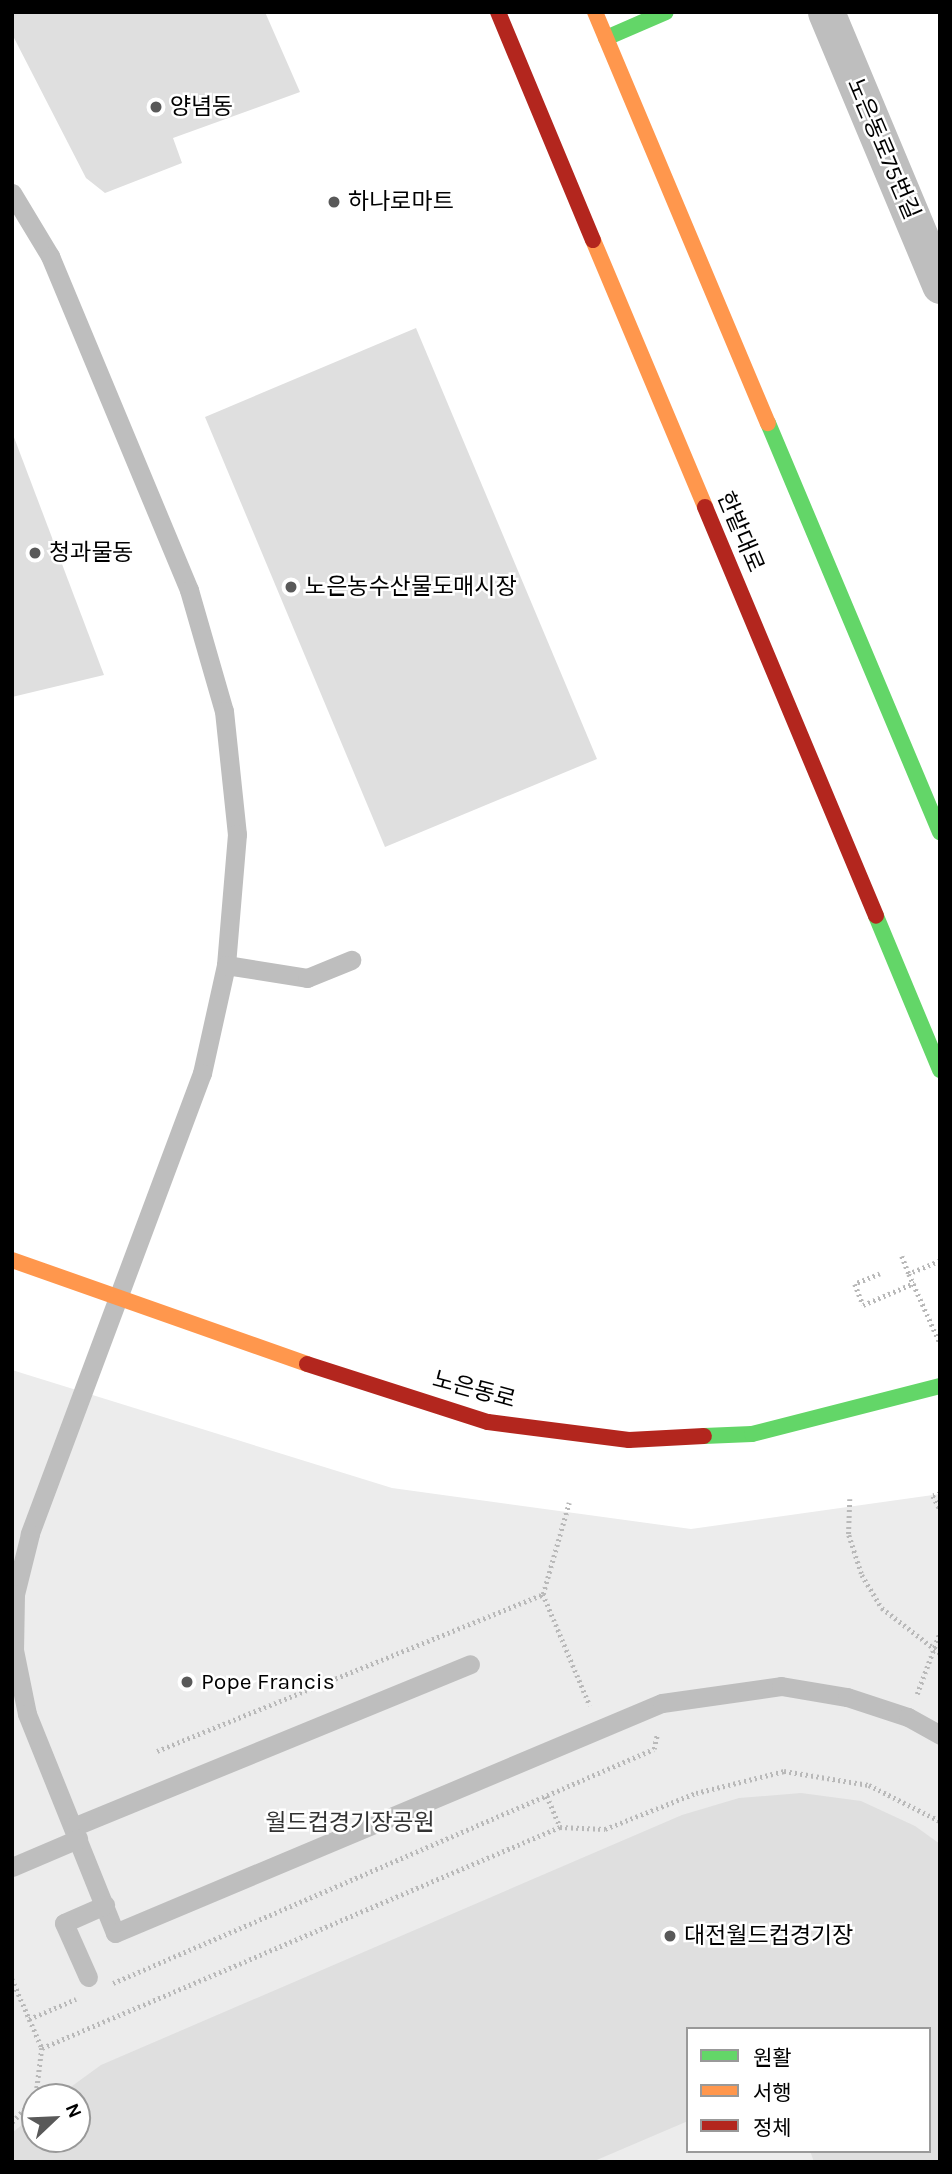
<!DOCTYPE html>
<html>
<head>
<meta charset="utf-8">
<style>
  body { margin:0 }
  #map { position:relative; width:952px; height:2174px; overflow:hidden; background:#fff; font-family:Karla,"Noto Sans KR",sans-serif }
  div>[style] { position:absolute }
  .green>* { inset:0; background:#ececec }
  .building>* { inset:0; background:#dfdfdf }
  .path>* { height:4.5px; margin-top:-2.25px; transform-origin:0; background:repeating-linear-gradient(90deg,#b9b9b9 0 2px,transparent 0 5.5px) }
  .lane>* { height:19px; margin:-9.5px; padding:0 9.5px; transform-origin:9.5px; border-radius:9.5px; background:#bebebe }
  .street>* { height:37px; margin:-18.5px; padding:0 18.5px; transform-origin:18.5px; border-radius:18.5px; background:#bebebe }
  .fast>* { height:16px; margin:-8px; padding:0 8px; transform-origin:8px; border-radius:8px; background:#63d668 }
  .slow>* { height:16px; margin:-8px; padding:0 8px; transform-origin:8px; border-radius:8px; background:#ff974d }
  .jam>* { height:16px; margin:-8px; padding:0 8px; transform-origin:8px; border-radius:8px; background:#b3261e }
  .dots>* { width:19px; height:19px; translate:-50% -50%; box-sizing:border-box; border:4px solid #fff; border-radius:50% }
  span { translate:-50% -50%; white-space:nowrap; text-align:center; line-height:1.15; -webkit-text-stroke:5px #fff; paint-order:stroke }
  .poi-label { font-size:23px; color:#000 }
  .left { translate:0 -50%; text-align:left }
  .street-label { font-size:23px; color:#000 }
  .park-label { font-size:23px; color:#333 }
  .frame { position:absolute; inset:0; border:14px solid #000; pointer-events:none }
  .legend { position:absolute; left:686px; top:2027px; width:245px; height:126px; box-sizing:border-box; background:#fff; border:2px solid #999; margin:0; padding:9px 12px; list-style:none; font-size:21px; color:#000 }
  .legend li { display:flex; align-items:center; gap:14px; height:35px }
  .legend b { width:35px; border:2px solid #999 }
  .north { position:absolute; left:21px; top:2083px; width:70px; height:70px; box-sizing:border-box; background:#fff; border:2px solid #999; border-radius:50%; rotate:67deg; font-size:19px; font-weight:700; line-height:28px; text-align:center; color:#000 }
  .north::after { content:''; display:block; margin:auto; width:24px; height:32px; background:#595959; clip-path:polygon(50% 0,100% 100%,50% 72%,0 100%) }
</style>
</head>
<body>
<div id="map">
  <div class="green">
    <div style="clip-path:polygon(evenodd,12px 1370px,392px 1488px,691px 1529px,940px 1494px,940px 2162px,12px 2162px,12px 1370px,688px 2029px,929px 2029px,929px 2151px,688px 2151px,688px 2029px,12px 1370px,35px 2097px,77px 2097px,77px 2139px,35px 2139px,35px 2097px)"></div>
  </div>
  <div class="building">
    <div style="clip-path:polygon(12px 12px,265px 12px,300px 92px,173px 138px,182px 163px,105px 193px,86px 178px,12px 34px)"></div>
    <div style="clip-path:polygon(416px 328px,597px 759px,385px 847px,205px 417px)"></div>
    <div style="clip-path:polygon(12px 432px,104px 675px,12px 697px)"></div>
    <div style="clip-path:polygon(801px 1793px,861px 1801px,915px 1826px,940px 1844px,940px 2162px,814px 2162px,810px 2151px,929px 2151px,929px 2029px,688px 2029px,688px 2121px,592px 2162px,12px 2162px,12px 2133px,35px 2114px,35px 2139px,77px 2139px,77px 2097px,57px 2097px,101px 2065px,682px 1815px,739px 1798px)"></div>
  </div>
  <div class="path">
    <div style="left:902px;top:1256px;width:19px;rotate:69deg"></div>
    <div style="left:940px;top:1261px;width:34px;rotate:157deg"></div>
    <div style="left:909px;top:1274px;width:76px;rotate:65.8deg"></div>
    <div style="left:880px;top:1274px;width:27px;rotate:158deg"></div>
    <div style="left:855px;top:1284px;width:22px;rotate:69deg"></div>
    <div style="left:863px;top:1305px;width:56px;rotate:-23.3deg"></div>
    <div style="left:940px;top:1494px;width:7px;rotate:164deg"></div>
    <div style="left:933px;top:1496px;width:15px;rotate:62deg"></div>
    <div style="left:850px;top:1499px;width:36px;rotate:92deg"></div>
    <div style="left:849px;top:1535px;width:42px;rotate:72deg"></div>
    <div style="left:862px;top:1575px;width:39px;rotate:59deg"></div>
    <div style="left:882px;top:1608px;width:73px;rotate:37.8deg"></div>
    <div style="left:543px;top:1594px;width:95px;rotate:-74.1deg"></div>
    <div style="left:917px;top:1694px;width:66px;rotate:-69.6deg"></div>
    <div style="left:157px;top:1751px;width:417px;rotate:-22.1deg"></div>
    <div style="left:543px;top:1594px;width:121px;rotate:67.2deg"></div>
    <div style="left:547px;top:1796px;width:34px;rotate:67deg"></div>
    <div style="left:12px;top:1979px;width:75px;rotate:66.5deg"></div>
    <div style="left:42px;top:2048px;width:49px;rotate:97deg"></div>
    <div style="left:113px;top:1983px;width:589px;rotate:-23.39deg"></div>
    <div style="left:654px;top:1749px;width:14px;rotate:-78deg"></div>
    <div style="left:29px;top:2019px;width:51px;rotate:-23.1deg"></div>
    <div style="left:42px;top:2048px;width:563px;rotate:-23.11deg"></div>
    <div style="left:560px;top:1827px;width:45px;rotate:2.5deg"></div>
    <div style="left:605px;top:1829px;width:98px;rotate:-21.6deg"></div>
    <div style="left:696px;top:1793px;width:91px;rotate:-14deg"></div>
    <div style="left:784px;top:1771px;width:86px;rotate:9.4deg"></div>
    <div style="left:869px;top:1785px;width:80px;rotate:26.9deg"></div>
    <div style="left:12px;top:2122px;width:33px;rotate:-46deg"></div>
  </div>
  <div class="lane">
    <div style="left:12px;top:193px;width:74px;rotate:58.9deg"></div>
    <div style="left:50px;top:256px;width:362px;rotate:67.4deg"></div>
    <div style="left:189px;top:590px;width:126px;rotate:73.9deg"></div>
    <div style="left:224px;top:711px;width:124px;rotate:84deg"></div>
    <div style="left:237px;top:834px;width:131px;rotate:94.8deg"></div>
    <div style="left:226px;top:965px;width:111px;rotate:102.5deg"></div>
    <div style="left:202px;top:1073px;width:492px;rotate:110.5deg"></div>
    <div style="left:30px;top:1534px;width:62px;rotate:104deg"></div>
    <div style="left:15px;top:1594px;width:56px;rotate:91deg"></div>
    <div style="left:14px;top:1650px;width:65px;rotate:78.5deg"></div>
    <div style="left:27px;top:1714px;width:236px;rotate:68.1deg"></div>
    <div style="left:115px;top:1933px;width:593px;rotate:-22.81deg"></div>
    <div style="left:662px;top:1703px;width:120px;rotate:-8.1deg"></div>
    <div style="left:781px;top:1686px;width:67px;rotate:9.5deg"></div>
    <div style="left:847px;top:1697px;width:64px;rotate:18.2deg"></div>
    <div style="left:908px;top:1717px;width:37px;rotate:29deg"></div>
    <div style="left:226px;top:965px;width:82px;rotate:9.1deg"></div>
    <div style="left:307px;top:978px;width:48px;rotate:-22.2deg"></div>
    <div style="left:73px;top:1827px;width:429px;rotate:-22.3deg"></div>
    <div style="left:12px;top:1867px;width:72px;rotate:-23deg"></div>
    <div style="left:88px;top:1977px;width:59px;rotate:-114deg"></div>
    <div style="left:64px;top:1923px;width:45px;rotate:-23.7deg"></div>
  </div>
  <div class="street">
    <div style="left:826px;top:12px;width:296px;rotate:67.3deg"></div>
  </div>
  <div class="fast">
    <div style="left:606px;top:38px;width:65px;rotate:-23.4deg"></div>
    <div style="left:768px;top:423px;width:444px;rotate:67.2deg"></div>
    <div style="left:876px;top:916px;width:167px;rotate:67.4deg"></div>
    <div style="left:704px;top:1436px;width:48px;rotate:-2.4deg"></div>
    <div style="left:752px;top:1434px;width:194px;rotate:-14.3deg"></div>
  </div>
  <div class="slow">
    <div style="left:595px;top:12px;width:446px;rotate:67.2deg"></div>
    <div style="left:593px;top:240px;width:290px;rotate:67.2deg"></div>
    <div style="left:12px;top:1260px;width:313px;rotate:19.4deg"></div>
  </div>
  <div class="jam">
    <div style="left:498px;top:12px;width:247px;rotate:67.4deg"></div>
    <div style="left:705px;top:507px;width:443px;rotate:67.3deg"></div>
    <div style="left:307px;top:1364px;width:190px;rotate:17.8deg"></div>
    <div style="left:488px;top:1422px;width:142px;rotate:7.3deg"></div>
    <div style="left:629px;top:1440px;width:75px;rotate:-3.1deg"></div>
  </div>
  <div class="dots">
    <div style="left:156px;top:107px;background:#595959"></div>
    <div style="left:334px;top:202px;background:#595959"></div>
    <div style="left:35px;top:553px;background:#595959"></div>
    <div style="left:291px;top:587px;background:#595959"></div>
    <div style="left:187px;top:1682px;background:#595959"></div>
    <div style="left:670px;top:1936px;background:#595959"></div>
  </div>
  <div class="poi-label">
    <span class="left" style="left:170px;top:107px">양념동</span>
    <span class="left" style="left:348px;top:202px">하나로마트</span>
    <span class="left" style="left:49px;top:553px">청과물동</span>
    <span class="left" style="left:305px;top:587px">노은농수산물도매시장</span>
    <span class="left" style="left:201px;top:1682px">Pope Francis</span>
    <span class="left" style="left:684px;top:1936px">대전월드컵경기장</span>
  </div>
  <div class="street-label">
    <span style="left:883px;top:149px;rotate:67deg">노은동로75번길</span>
    <span style="left:740px;top:532px;rotate:67deg">한밭대로</span>
    <span style="left:474px;top:1390px;rotate:15deg">노은동로</span>
  </div>
  <div class="park-label">
    <span style="left:350px;top:1823px">월드컵경기장공원</span>
  </div>
  <div class="frame"></div>
  <ul class="legend">
  <li><b style="height:9px;background:#63d668"></b>원활</li>
  <li><b style="height:9px;background:#ff974d"></b>서행</li>
  <li><b style="height:9px;background:#b3261e"></b>정체</li>
  </ul>
  <div class="north">N</div>
</div>
</body>
</html>
